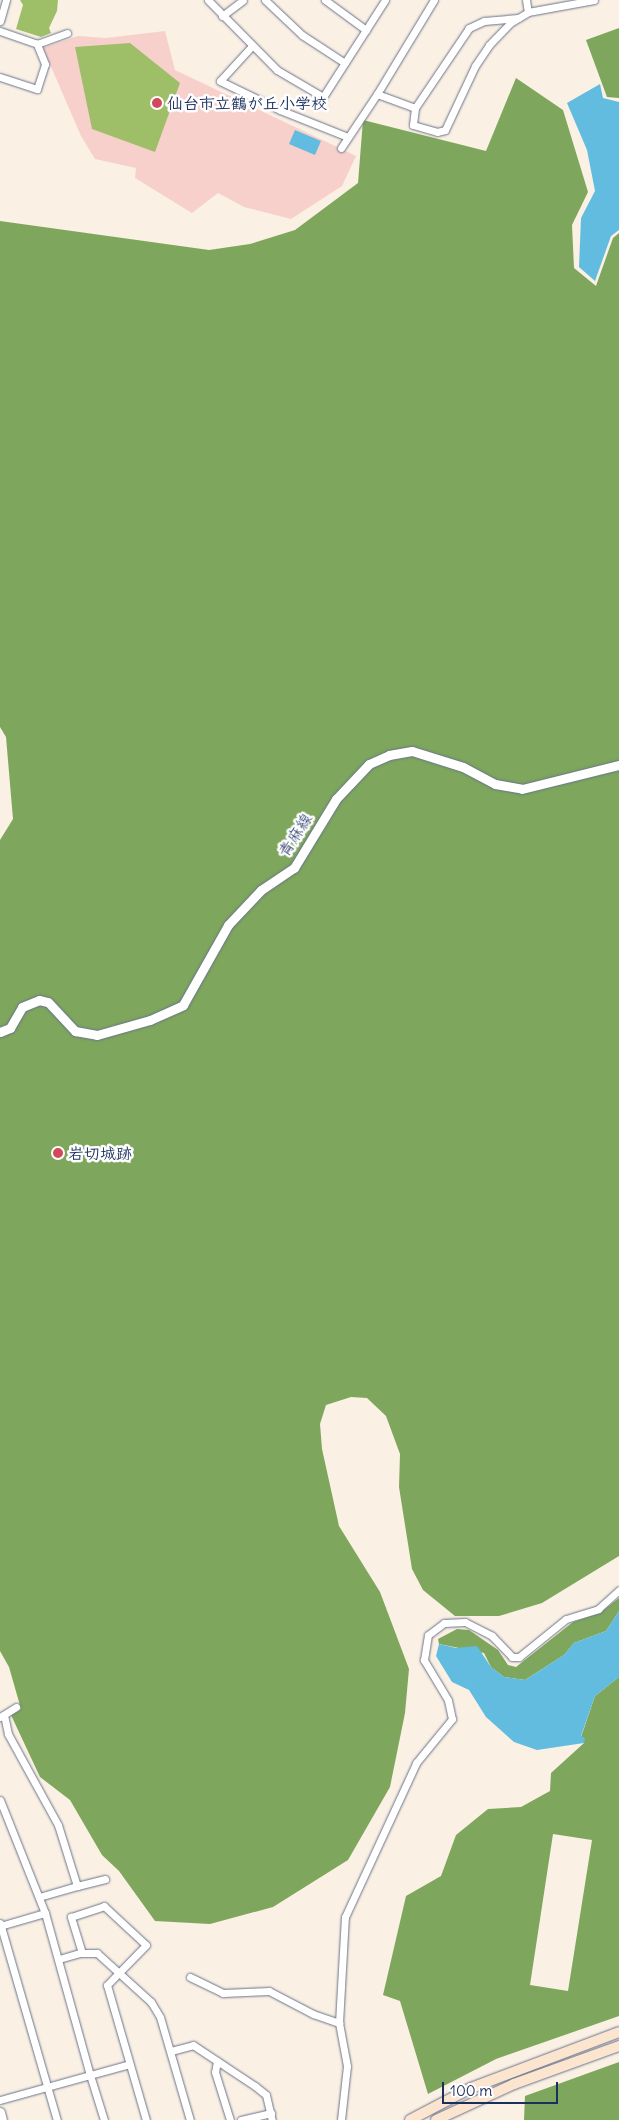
<!DOCTYPE html>
<html>
<head>
<meta charset="utf-8">
<style>
  body { margin:0 }
  #map { position:relative; width:619px; height:2120px; overflow:hidden; background:#faf0e3; font-family:Delius,"Klee One",sans-serif }
  div>[style] { position:absolute }
  .built>* { inset:0; background:#f7d0cc }
  .green>* { inset:0; background:#9ebf68 }
  .forest>* { inset:0; background:#7ea65c }
  .water>* { inset:0; background:#62bce0 }
  .roads { filter:drop-shadow(0 0 1px #69738d) drop-shadow(0 0 1px #69738d) }
  .minor>* { height:7px; margin:-3.5px; padding:0 3.5px; transform-origin:3.5px; border-radius:3.5px; background:#fff }
  .tertiary>* { height:9px; margin:-4.5px; padding:0 4.5px; transform-origin:4.5px; border-radius:4.5px; background:#fff }
  .secondary>* { height:10px; margin:-5px; padding:0 5px; transform-origin:5px; border-radius:5px; background:#fce5cf }
  .dots>* { width:14px; height:14px; translate:-50% -50%; box-sizing:border-box; border:2px solid #fff; border-radius:50% }
  span { translate:-50% -50%; white-space:nowrap; text-align:center; line-height:1.15; -webkit-text-stroke:5px #fff; paint-order:stroke }
  .poi-label { font-size:16px; color:#1b2f5e; font-weight:700 }
  .left { translate:0 -50%; text-align:left }
  .street-label { font-size:16px; color:#1b2f5e }
  .scale { position:absolute; left:442px; top:2082px; width:116px; height:22px; box-sizing:border-box; border:2px solid #1b2f5e; border-top:0; padding-left:6px; font-size:15px; line-height:18px; white-space:nowrap; color:#1b2f5e; -webkit-text-stroke:4px #fff; paint-order:stroke }
</style>
</head>
<body>
<div id="map">
  <div class="built">
    <div style="clip-path:polygon(165px 31px,175px 70px,356px 156px,342px 186px,291px 219px,244px 207px,218px 193px,192px 213px,135px 178px,136px 168px,95px 159px,81px 136px,43px 48px,78px 36px,106px 38px)"></div>
  </div>
  <div class="green">
    <div style="clip-path:polygon(20px 0,58px 0,57px 11px,49px 28px,51px 33px,41px 37px,16px 29px,23px 5px)"></div>
    <div style="clip-path:polygon(130px 43px,180px 83px,155px 152px,92px 129px,75px 47px)"></div>
  </div>
  <div class="forest">
    <div style="clip-path:polygon(619px 28px,619px 98px,607px 97px,586px 40px)"></div>
    <div style="clip-path:polygon(516px 78px,563px 110px,588px 192px,572px 225px,574px 268px,596px 286px,613px 238px,619px 233px,619px 1556px,542px 1603px,499px 1616px,455px 1616px,423px 1590px,412px 1569px,399px 1487px,400px 1454px,386px 1416px,367px 1398px,351px 1397px,326px 1405px,320px 1424px,322px 1449px,339px 1526px,380px 1592px,409px 1669px,405px 1713px,390px 1787px,348px 1860px,273px 1907px,210px 1924px,155px 1921px,119px 1871px,102px 1855px,70px 1800px,40px 1777px,11px 1715px,21px 1709px,9px 1667px,0 1651px,0 840px,13px 819px,6px 737px,0 727px,0 221px,209px 250px,250px 244px,295px 230px,358px 183px,363px 120px,486px 151px)"></div>
    <div style="clip-path:polygon(619px 1598px,619px 1611px,606px 1631px,574px 1643px,564px 1655px,525px 1680px,504px 1677px,491px 1667px,484px 1653px,439px 1644px,438px 1639px,457px 1629px,469px 1630px,498px 1650px,508px 1665px,516px 1667px,573px 1622px,600px 1613px)"></div>
    <div style="clip-path:polygon(evenodd,619px 1677px,619px 2016px,496px 2059px,428px 2094px,400px 2001px,383px 1995px,406px 1896px,441px 1876px,456px 1835px,488px 1809px,521px 1807px,550px 1791px,551px 1773px,584px 1743px,581px 1737px,595px 1696px,619px 1677px,553px 1834px,592px 1840px,568px 1991px,530px 1985px,553px 1834px)"></div>
    <div style="clip-path:polygon(619px 2062px,619px 2120px,524px 2120px,525px 2096px)"></div>
  </div>
  <div class="water">
    <div style="clip-path:polygon(600px 84px,603px 98px,619px 102px,619px 230px,611px 236px,595px 281px,579px 267px,581px 218px,595px 191px,587px 150px,567px 103px)"></div>
    <div style="clip-path:polygon(295px 130px,321px 141px,315px 155px,289px 144px)"></div>
    <div style="clip-path:polygon(619px 1611px,619px 1677px,595px 1696px,581px 1736px,585px 1738px,584px 1743px,537px 1750px,514px 1742px,486px 1717px,469px 1690px,452px 1682px,436px 1656px,439px 1644px,456px 1648px,477px 1646px,491px 1667px,504px 1677px,525px 1680px,564px 1655px,574px 1643px,606px 1631px)"></div>
  </div>
  <div class="roads">
    <div class="minor">
      <div style="left:208px;top:0;width:98px;rotate:45.4deg"></div>
      <div style="left:277px;top:70px;width:53px;rotate:30.4deg"></div>
      <div style="left:323px;top:97px;width:115px;rotate:-57.4deg"></div>
      <div style="left:265px;top:0;width:51px;rotate:43.4deg"></div>
      <div style="left:302px;top:35px;width:51px;rotate:33.1deg"></div>
      <div style="left:325px;top:0;width:51px;rotate:36.2deg"></div>
      <div style="left:526px;top:0;width:12px;rotate:81deg"></div>
      <div style="left:222px;top:16px;width:26px;rotate:-37deg"></div>
      <div style="left:518px;top:18px;width:34px;rotate:175deg"></div>
      <div style="left:484px;top:21px;width:17px;rotate:155deg"></div>
      <div style="left:469px;top:28px;width:97px;rotate:124deg"></div>
      <div style="left:415px;top:108px;width:17px;rotate:97deg"></div>
      <div style="left:413px;top:125px;width:25px;rotate:16deg"></div>
      <div style="left:437px;top:132px;width:8px;rotate:-14deg"></div>
      <div style="left:445px;top:130px;width:71px;rotate:-64.9deg"></div>
      <div style="left:475px;top:66px;width:25px;rotate:-56deg"></div>
      <div style="left:489px;top:45px;width:30px;rotate:-46deg"></div>
      <div style="left:510px;top:23px;width:21px;rotate:-31deg"></div>
      <div style="left:528px;top:12px;width:67px;rotate:-10.3deg"></div>
      <div style="left:0;top:21px;width:22px;rotate:-74deg"></div>
      <div style="left:0;top:31px;width:39px;rotate:19deg"></div>
      <div style="left:37px;top:44px;width:32px;rotate:-20deg"></div>
      <div style="left:251px;top:47px;width:46px;rotate:132.4deg"></div>
      <div style="left:220px;top:81px;width:67px;rotate:25.8deg"></div>
      <div style="left:280px;top:110px;width:73px;rotate:21.7deg"></div>
      <div style="left:0;top:77px;width:39px;rotate:18deg"></div>
      <div style="left:37px;top:89px;width:26px;rotate:-72deg"></div>
      <div style="left:45px;top:64px;width:22px;rotate:-112deg"></div>
      <div style="left:377px;top:94px;width:110px;rotate:-58.8deg"></div>
      <div style="left:341px;top:148px;width:65px;rotate:-56.3deg"></div>
      <div style="left:377px;top:94px;width:40px;rotate:20.2deg"></div>
      <div style="left:4px;top:1715px;width:19px;rotate:78deg"></div>
      <div style="left:8px;top:1734px;width:104px;rotate:61.2deg"></div>
      <div style="left:58px;top:1825px;width:64px;rotate:72.7deg"></div>
      <div style="left:77px;top:1886px;width:29px;rotate:-14deg"></div>
      <div style="left:0;top:1717px;width:19px;rotate:-32deg"></div>
      <div style="left:0;top:1800px;width:122px;rotate:68.3deg"></div>
      <div style="left:39px;top:1897px;width:40px;rotate:-16deg"></div>
      <div style="left:0;top:1923px;width:205px;rotate:73.9deg"></div>
      <div style="left:0;top:1926px;width:47px;rotate:-16.1deg"></div>
      <div style="left:45px;top:1913px;width:168px;rotate:74.5deg"></div>
      <div style="left:90px;top:2075px;width:41px;rotate:-15.4deg"></div>
      <div style="left:82px;top:1953px;width:38px;rotate:-107deg"></div>
      <div style="left:71px;top:1917px;width:35px;rotate:-18deg"></div>
      <div style="left:104px;top:1906px;width:57px;rotate:42.9deg"></div>
      <div style="left:146px;top:1945px;width:56px;rotate:134.3deg"></div>
      <div style="left:107px;top:1985px;width:141px;rotate:73.9deg"></div>
      <div style="left:59px;top:1959px;width:22px;rotate:-16deg"></div>
      <div style="left:80px;top:1953px;width:17px"></div>
      <div style="left:97px;top:1953px;width:73px;rotate:42.2deg"></div>
      <div style="left:151px;top:2002px;width:17px;rotate:59deg"></div>
      <div style="left:160px;top:2017px;width:107px;rotate:73.8deg"></div>
      <div style="left:190px;top:1977px;width:37px;rotate:26deg"></div>
      <div style="left:223px;top:1993px;width:46px;rotate:-2.5deg"></div>
      <div style="left:269px;top:1991px;width:50px;rotate:27.6deg"></div>
      <div style="left:313px;top:2014px;width:28px;rotate:19deg"></div>
      <div style="left:171px;top:2051px;width:23px;rotate:-15deg"></div>
      <div style="left:193px;top:2045px;width:74px;rotate:33.5deg"></div>
      <div style="left:255px;top:2086px;width:14px;rotate:39deg"></div>
      <div style="left:266px;top:2095px;width:26px;rotate:77deg"></div>
      <div style="left:217px;top:2061px;width:11px;rotate:100deg"></div>
      <div style="left:215px;top:2072px;width:50px;rotate:72.6deg"></div>
      <div style="left:0;top:2100px;width:93px;rotate:-15.5deg"></div>
      <div style="left:90px;top:2075px;width:47px;rotate:72.7deg"></div>
      <div style="left:241px;top:2120px;width:31px;rotate:-13deg"></div>
      <div style="left:341px;top:2120px;width:54px;rotate:-83.7deg"></div>
      <div style="left:347px;top:2066px;width:44px;rotate:-100.5deg"></div>
      <div style="left:339px;top:2023px;width:106px;rotate:-86.8deg"></div>
      <div style="left:345px;top:1917px;width:170px;rotate:-65.2deg"></div>
      <div style="left:416px;top:1763px;width:57px;rotate:-50.7deg"></div>
      <div style="left:452px;top:1719px;width:19px;rotate:-102deg"></div>
      <div style="left:448px;top:1700px;width:47px;rotate:-121deg"></div>
      <div style="left:424px;top:1660px;width:25px;rotate:-81deg"></div>
      <div style="left:428px;top:1635px;width:20px;rotate:-37deg"></div>
      <div style="left:444px;top:1623px;width:21px;rotate:-3deg"></div>
      <div style="left:465px;top:1622px;width:30px;rotate:27deg"></div>
      <div style="left:492px;top:1636px;width:29px;rotate:46deg"></div>
      <div style="left:512px;top:1657px;width:7px"></div>
      <div style="left:519px;top:1657px;width:60px;rotate:-39deg"></div>
      <div style="left:566px;top:1619px;width:34px;rotate:-17deg"></div>
      <div style="left:598px;top:1609px;width:28px;rotate:-42deg"></div>
    </div>
    <div class="tertiary">
      <div style="left:0;top:1032px;width:11px;rotate:-22deg"></div>
      <div style="left:10px;top:1028px;width:24px;rotate:-60deg"></div>
      <div style="left:22px;top:1007px;width:18px;rotate:-22deg"></div>
      <div style="left:39px;top:1000px;width:9px;rotate:13deg"></div>
      <div style="left:48px;top:1002px;width:40px;rotate:47deg"></div>
      <div style="left:75px;top:1031px;width:22px;rotate:10deg"></div>
      <div style="left:97px;top:1035px;width:55px;rotate:-15.8deg"></div>
      <div style="left:150px;top:1020px;width:36px;rotate:-24deg"></div>
      <div style="left:183px;top:1005px;width:92px;rotate:-60.6deg"></div>
      <div style="left:228px;top:925px;width:48px;rotate:-46.7deg"></div>
      <div style="left:261px;top:890px;width:40px;rotate:-34deg"></div>
      <div style="left:294px;top:868px;width:81px;rotate:-58.7deg"></div>
      <div style="left:336px;top:799px;width:48px;rotate:-46.7deg"></div>
      <div style="left:369px;top:764px;width:22px;rotate:-24deg"></div>
      <div style="left:389px;top:755px;width:23px;rotate:-10deg"></div>
      <div style="left:412px;top:751px;width:53px;rotate:17.4deg"></div>
      <div style="left:463px;top:767px;width:36px;rotate:28deg"></div>
      <div style="left:495px;top:784px;width:27px;rotate:10deg"></div>
      <div style="left:522px;top:789px;width:100px;rotate:-13.9deg"></div>
      <div style="left:0;top:2112px;width:8px;rotate:76deg"></div>
    </div>
    <div class="secondary">
      <div style="left:410px;top:2120px;width:69px;rotate:-27.7deg"></div>
      <div style="left:471px;top:2088px;width:158px;rotate:-20.7deg"></div>
      <div style="left:436px;top:2120px;width:86px;rotate:-24.8deg"></div>
      <div style="left:514px;top:2084px;width:112px;rotate:-19.9deg"></div>
    </div>
  </div>
  <div class="dots">
    <div style="left:157px;top:103px;background:#d1495b"></div>
    <div style="left:58px;top:1153px;background:#d1495b"></div>
  </div>
  <div class="poi-label">
    <span class="left" style="left:167px;top:103px">仙台市立鶴が丘小学校</span>
    <span class="left" style="left:68px;top:1153px">岩切城跡</span>
  </div>
  <div class="street-label">
    <span style="left:295px;top:835px;rotate:-57deg">青麻線</span>
  </div>
  <div class="scale">100 m</div>
</div>
</body>
</html>
